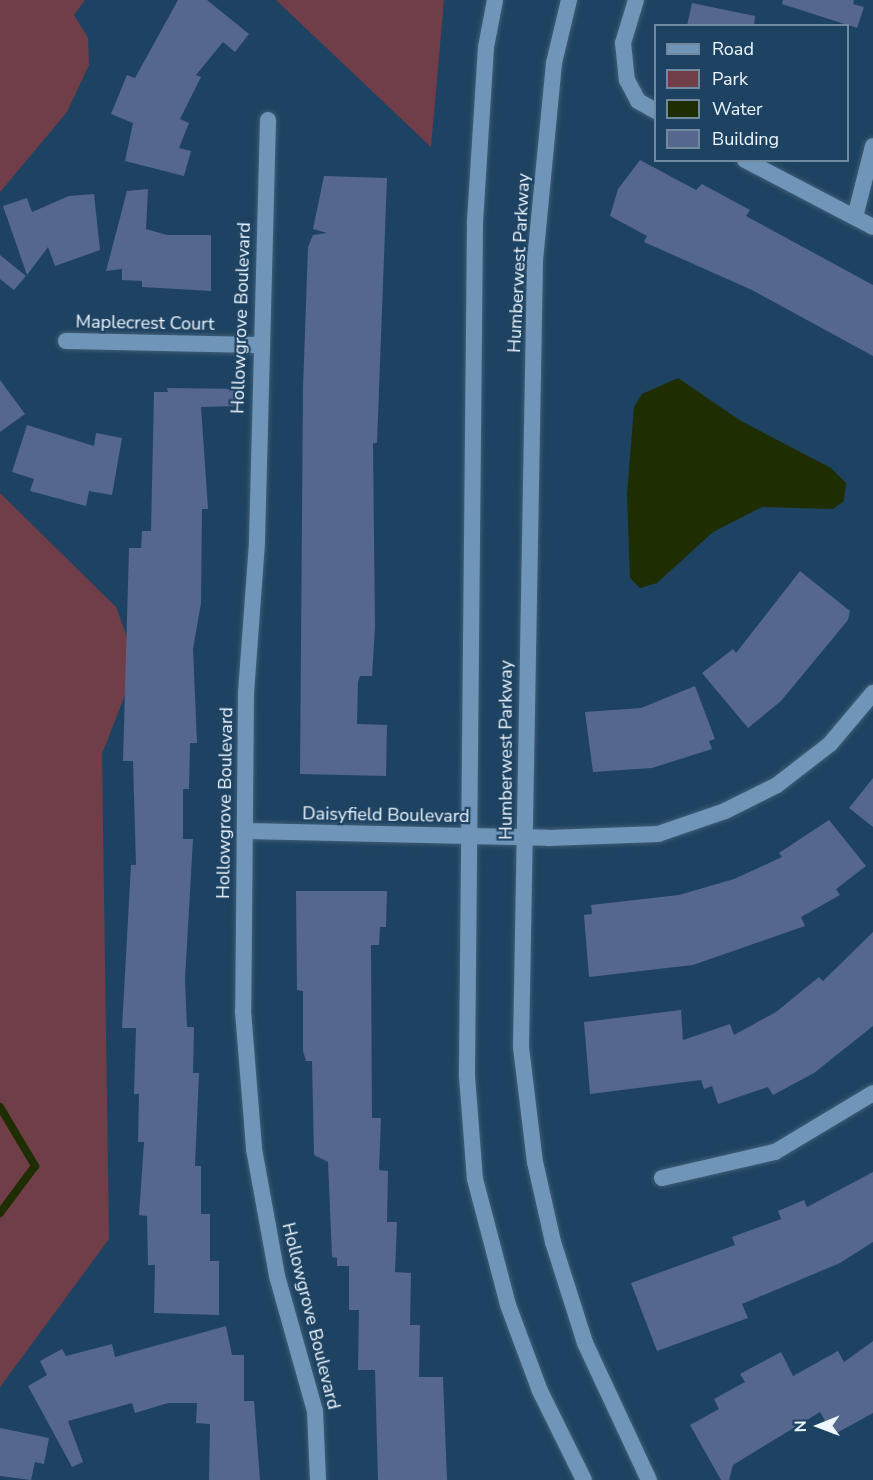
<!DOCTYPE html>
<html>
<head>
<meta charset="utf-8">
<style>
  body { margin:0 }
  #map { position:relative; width:873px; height:1480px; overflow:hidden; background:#1e4362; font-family:"Nunito Sans",sans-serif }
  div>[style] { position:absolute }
  .green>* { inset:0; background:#6f3e49 }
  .water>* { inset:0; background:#1e2d02 }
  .stream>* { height:8px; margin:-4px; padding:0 4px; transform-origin:4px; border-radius:4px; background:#1e2d02 }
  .building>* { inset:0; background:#55668f }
  .roads { filter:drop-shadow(0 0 2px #3f5e76) drop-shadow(0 0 2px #3f5e76) }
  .minor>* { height:16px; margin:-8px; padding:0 8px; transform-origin:8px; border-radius:8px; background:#6f96b9 }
  .secondary>* { height:16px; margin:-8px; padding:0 8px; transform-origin:8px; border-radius:8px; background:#6f96b9 }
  span { translate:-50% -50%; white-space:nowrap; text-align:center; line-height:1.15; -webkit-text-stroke:4.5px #1e4362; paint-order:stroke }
  .street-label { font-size:18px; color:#edf5fd }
  .legend { position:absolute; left:654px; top:24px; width:195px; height:138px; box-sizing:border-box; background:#1e4362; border:2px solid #718aa0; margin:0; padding:8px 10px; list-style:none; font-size:18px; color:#edf5fd }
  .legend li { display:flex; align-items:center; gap:12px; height:30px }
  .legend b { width:30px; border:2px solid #718aa0 }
  .north { position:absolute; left:789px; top:1396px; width:60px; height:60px; -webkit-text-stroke:4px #1e4362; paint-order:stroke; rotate:269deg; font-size:16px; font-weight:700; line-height:24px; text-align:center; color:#edf5fd }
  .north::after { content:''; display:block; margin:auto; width:21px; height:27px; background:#edf5fd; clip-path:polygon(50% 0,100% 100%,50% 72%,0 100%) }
</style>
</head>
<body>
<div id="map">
  <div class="green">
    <div style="clip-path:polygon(0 0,85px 0,74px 15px,88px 38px,89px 65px,67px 112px,0 192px)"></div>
    <div style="clip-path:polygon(276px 0,444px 0,431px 147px)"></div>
    <div style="clip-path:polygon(0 493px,116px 607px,137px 664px,102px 754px,109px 1239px,0 1387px)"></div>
  </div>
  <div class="water">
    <div style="clip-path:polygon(678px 378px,741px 421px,831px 468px,846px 483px,844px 501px,833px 509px,762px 507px,713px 532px,657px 583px,640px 588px,630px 578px,627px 494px,634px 407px,642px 394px)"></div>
  </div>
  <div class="stream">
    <div style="left:0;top:1107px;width:69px;rotate:59.3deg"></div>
    <div style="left:35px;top:1166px;width:59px;rotate:126.7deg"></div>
  </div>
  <div class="building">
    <div style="clip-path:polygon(178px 0,207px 0,249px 34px,235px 52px,223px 42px,196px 75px,201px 77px,180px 119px,189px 123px,179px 148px,191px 151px,184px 176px,125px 161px,133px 123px,111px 114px,127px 75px,135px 78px)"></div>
    <div style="clip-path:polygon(783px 0,854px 0,853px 4px,864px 7px,857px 28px,782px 4px)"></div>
    <div style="clip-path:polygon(692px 3px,755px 16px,754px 26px,687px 26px)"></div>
    <div style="clip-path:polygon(640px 160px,696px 190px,702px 184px,750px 210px,746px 216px,873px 285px,873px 356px,752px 290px,644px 242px,647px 236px,610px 216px,618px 189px)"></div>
    <div style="clip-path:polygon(324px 176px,387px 178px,377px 443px,373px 443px,375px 627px,372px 676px,360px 676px,358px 682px,357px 724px,387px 725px,386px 776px,300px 774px,303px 388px,308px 247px,313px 235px,327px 233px,313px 229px)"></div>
    <div style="clip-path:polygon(148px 189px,146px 229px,167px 235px,211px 235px,211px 291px,142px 287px,142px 281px,122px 280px,122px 269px,106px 271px,127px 191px)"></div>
    <div style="clip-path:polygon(94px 194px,100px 250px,55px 266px,48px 247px,27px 275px,3px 206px,27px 198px,32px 212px,69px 196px)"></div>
    <div style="clip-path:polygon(0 255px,26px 276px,14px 290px,0 279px)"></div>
    <div style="clip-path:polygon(0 380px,25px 414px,0 432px)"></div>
    <div style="clip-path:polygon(167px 388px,241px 389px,241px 406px,201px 407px,208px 509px,202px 509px,201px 603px,193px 649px,197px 743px,190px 743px,189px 789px,183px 789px,183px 839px,193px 839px,185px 979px,187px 1027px,194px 1027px,193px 1073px,199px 1073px,195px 1166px,201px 1166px,201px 1214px,210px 1214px,210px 1261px,219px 1261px,219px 1315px,154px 1313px,155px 1265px,148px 1265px,147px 1216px,139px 1215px,144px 1142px,138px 1142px,139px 1094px,134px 1094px,136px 1028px,122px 1028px,131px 865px,136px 865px,133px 761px,123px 761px,129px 548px,141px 548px,142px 531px,151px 531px,154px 392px,168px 392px)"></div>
    <div style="clip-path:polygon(27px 425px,94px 446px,96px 433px,122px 438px,112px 495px,89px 491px,86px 506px,30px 491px,34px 479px,12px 472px)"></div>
    <div style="clip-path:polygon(800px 571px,850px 611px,848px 620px,781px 701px,748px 728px,702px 673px,733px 649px,736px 653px)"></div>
    <div style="clip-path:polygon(695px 686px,715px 739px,709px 741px,712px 749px,652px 768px,593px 772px,585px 712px,641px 708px)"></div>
    <div style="clip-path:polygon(873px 778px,873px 827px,849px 808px)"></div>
    <div style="clip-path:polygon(829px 820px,866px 866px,836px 889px,840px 895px,801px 917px,805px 926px,693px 965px,589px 977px,584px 915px,592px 914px,591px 905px,679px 895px,734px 879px,782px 857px,779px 853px)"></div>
    <div style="clip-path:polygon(296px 891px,387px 891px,386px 927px,380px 927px,379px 945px,371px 945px,372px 1118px,381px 1118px,379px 1170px,388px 1171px,387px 1222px,397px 1222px,395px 1272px,411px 1273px,410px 1325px,420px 1325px,419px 1377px,443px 1377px,447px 1480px,378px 1480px,375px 1370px,358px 1370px,359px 1310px,349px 1310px,349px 1266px,337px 1266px,337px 1258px,332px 1257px,328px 1162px,314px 1155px,312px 1061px,306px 1061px,303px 1051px,303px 991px,297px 990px)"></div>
    <div style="clip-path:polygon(873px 932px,873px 1026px,814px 1073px,773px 1095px,768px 1087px,718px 1104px,712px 1086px,704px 1089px,701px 1080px,590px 1094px,584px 1022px,681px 1010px,683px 1040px,730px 1024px,734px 1035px,776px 1012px,819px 977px,823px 981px)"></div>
    <div style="clip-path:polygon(873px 1172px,873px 1242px,840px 1263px,742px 1304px,748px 1318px,657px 1351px,631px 1283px,735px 1245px,732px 1237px,781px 1219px,778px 1211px,804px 1200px,807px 1207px)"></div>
    <div style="clip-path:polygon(226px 1326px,232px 1355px,244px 1355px,244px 1401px,254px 1401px,260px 1480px,209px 1480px,210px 1424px,196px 1423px,197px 1403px,168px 1403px,135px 1413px,132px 1403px,68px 1421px,83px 1462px,72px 1467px,28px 1386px,47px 1375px,40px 1361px,62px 1349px,66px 1356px,112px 1344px,115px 1357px)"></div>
    <div style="clip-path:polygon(873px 1341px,873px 1413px,833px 1435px,820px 1412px,733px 1465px,729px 1480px,721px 1480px,690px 1425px,719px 1409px,714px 1399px,745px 1382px,740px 1374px,781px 1352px,793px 1376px,838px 1351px,844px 1362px)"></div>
    <div style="clip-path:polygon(0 1428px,49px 1438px,44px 1464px,35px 1462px,31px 1480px,0 1476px)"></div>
  </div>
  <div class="roads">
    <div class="minor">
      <div style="left:636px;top:0;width:45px;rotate:106.8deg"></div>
      <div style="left:623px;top:43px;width:37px;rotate:84deg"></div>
      <div style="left:627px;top:80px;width:24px;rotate:62deg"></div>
      <div style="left:638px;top:101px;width:21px;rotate:29deg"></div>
      <div style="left:268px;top:120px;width:423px;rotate:91.5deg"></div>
      <div style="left:257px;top:543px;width:150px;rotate:94.2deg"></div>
      <div style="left:246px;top:693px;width:318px;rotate:90.5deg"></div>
      <div style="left:243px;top:1011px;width:138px;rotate:85.4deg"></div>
      <div style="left:254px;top:1149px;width:129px;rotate:79.7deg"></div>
      <div style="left:277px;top:1276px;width:140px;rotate:74.3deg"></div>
      <div style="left:315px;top:1411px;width:69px;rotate:87.5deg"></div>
      <div style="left:745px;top:160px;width:144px;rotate:27.6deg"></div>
      <div style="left:855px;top:217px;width:73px;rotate:-75.8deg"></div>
      <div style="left:66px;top:341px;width:194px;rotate:1.2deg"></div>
      <div style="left:246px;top:831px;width:302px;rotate:1.3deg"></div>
      <div style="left:548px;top:838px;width:110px;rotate:-2.1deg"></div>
      <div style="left:658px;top:834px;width:71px;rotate:-18.9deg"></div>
      <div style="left:725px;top:811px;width:58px;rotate:-26.6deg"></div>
      <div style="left:777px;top:785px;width:67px;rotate:-37.7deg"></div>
      <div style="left:830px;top:744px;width:67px;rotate:-49.9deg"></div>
      <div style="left:662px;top:1178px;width:116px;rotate:-13deg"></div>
      <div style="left:775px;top:1152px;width:114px;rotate:-31deg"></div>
    </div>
    <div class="secondary">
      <div style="left:495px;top:0;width:48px;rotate:100.8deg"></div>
      <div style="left:486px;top:47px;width:174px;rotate:93.6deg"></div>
      <div style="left:475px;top:221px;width:855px;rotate:90.54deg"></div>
      <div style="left:467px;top:1076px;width:103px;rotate:85.6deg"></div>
      <div style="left:475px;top:1179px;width:130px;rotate:75.3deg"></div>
      <div style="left:508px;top:1305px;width:92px;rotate:69.6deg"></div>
      <div style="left:540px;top:1391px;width:99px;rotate:63.7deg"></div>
      <div style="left:569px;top:0;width:65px;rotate:103.4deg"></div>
      <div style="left:554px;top:63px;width:198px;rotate:95.5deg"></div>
      <div style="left:535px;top:260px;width:787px;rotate:91.02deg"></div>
      <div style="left:521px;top:1047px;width:116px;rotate:83.1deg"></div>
      <div style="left:535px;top:1162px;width:82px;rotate:77.3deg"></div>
      <div style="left:553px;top:1242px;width:106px;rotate:72.4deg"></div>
      <div style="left:585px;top:1343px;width:151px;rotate:65deg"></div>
    </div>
  </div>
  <div class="street-label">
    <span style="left:519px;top:263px;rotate:-87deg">Humberwest Parkway</span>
    <span style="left:241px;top:318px;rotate:-88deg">Hollowgrove Boulevard</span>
    <span style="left:145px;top:323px;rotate:1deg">Maplecrest Court</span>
    <span style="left:506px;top:750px;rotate:-90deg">Humberwest Parkway</span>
    <span style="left:225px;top:803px;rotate:-89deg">Hollowgrove Boulevard</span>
    <span style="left:386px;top:815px;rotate:1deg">Daisyfield Boulevard</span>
    <span style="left:311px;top:1316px;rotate:76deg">Hollowgrove Boulevard</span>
  </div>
  <ul class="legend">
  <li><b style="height:8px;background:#6f96b9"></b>Road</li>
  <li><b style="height:16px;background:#6f3e49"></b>Park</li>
  <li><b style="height:16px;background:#1e2d02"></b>Water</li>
  <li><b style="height:16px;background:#55668f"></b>Building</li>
  </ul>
  <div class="north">N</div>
</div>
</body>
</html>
